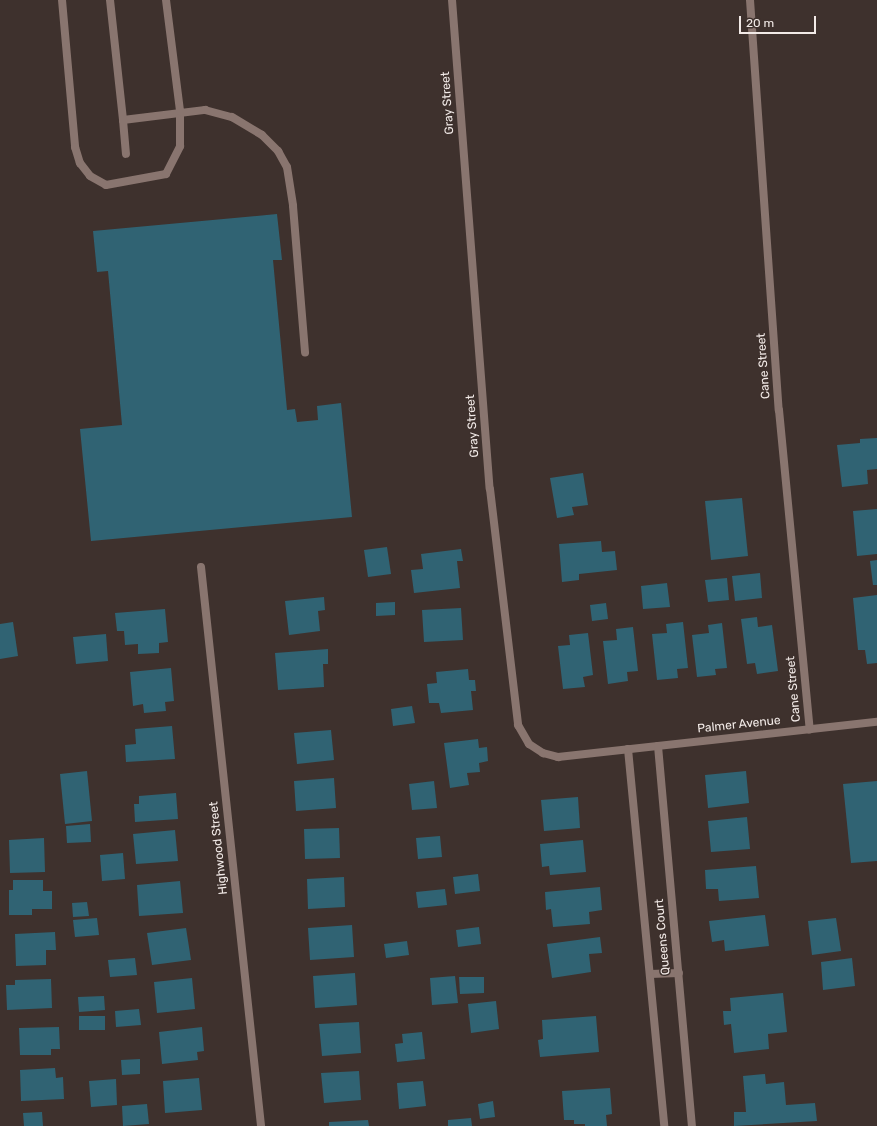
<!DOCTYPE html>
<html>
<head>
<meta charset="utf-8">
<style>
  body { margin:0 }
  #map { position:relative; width:877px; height:1126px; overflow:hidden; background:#3e312d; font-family:Rubik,sans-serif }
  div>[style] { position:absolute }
  .building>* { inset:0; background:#306373 }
  .lane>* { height:8px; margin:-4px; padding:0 4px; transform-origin:4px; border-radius:4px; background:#89756f }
  .street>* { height:8px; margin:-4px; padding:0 4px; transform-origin:4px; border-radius:4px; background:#89756f }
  span { translate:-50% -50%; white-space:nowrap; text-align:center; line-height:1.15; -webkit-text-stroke:3px #3e312d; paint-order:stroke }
  .street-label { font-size:12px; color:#f2eae7 }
  .scale { position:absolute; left:739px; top:16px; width:77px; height:18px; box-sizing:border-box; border:2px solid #f2eae7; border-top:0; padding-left:5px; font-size:12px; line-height:14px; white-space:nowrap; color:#f2eae7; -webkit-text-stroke:3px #3e312d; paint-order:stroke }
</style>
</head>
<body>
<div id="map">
  <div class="building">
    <div style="clip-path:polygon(277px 214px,282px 260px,273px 260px,287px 410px,295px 409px,297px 422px,318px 420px,317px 406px,341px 403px,352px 517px,91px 541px,80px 429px,122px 425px,108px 271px,97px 272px,93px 231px)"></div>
    <div style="clip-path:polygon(877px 438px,877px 469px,867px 470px,868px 484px,842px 487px,837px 445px,860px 443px,860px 439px)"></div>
    <div style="clip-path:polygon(583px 473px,588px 505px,572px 507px,574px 515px,557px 518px,550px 478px)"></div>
    <div style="clip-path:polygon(742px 498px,748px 556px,711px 560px,705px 501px)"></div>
    <div style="clip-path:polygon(877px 509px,877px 554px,857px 556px,853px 511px)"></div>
    <div style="clip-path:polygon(601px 541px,602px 552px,615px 551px,617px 570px,579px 574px,579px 580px,562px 582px,559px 544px)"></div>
    <div style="clip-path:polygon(387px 547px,391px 574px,368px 577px,364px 550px)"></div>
    <div style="clip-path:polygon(461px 549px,463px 561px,457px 561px,460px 588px,414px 593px,411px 570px,423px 569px,421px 554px)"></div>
    <div style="clip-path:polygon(877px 560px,877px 585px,873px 585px,870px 561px)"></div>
    <div style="clip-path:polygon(760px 573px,762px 598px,735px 601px,732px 576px)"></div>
    <div style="clip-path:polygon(727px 578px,729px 600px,708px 602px,705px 580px)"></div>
    <div style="clip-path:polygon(667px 583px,670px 607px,643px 609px,641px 586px)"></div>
    <div style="clip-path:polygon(877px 595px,877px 663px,867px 664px,865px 650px,858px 650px,853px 598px)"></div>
    <div style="clip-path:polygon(324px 597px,325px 610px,318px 611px,320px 631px,289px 635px,285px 601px)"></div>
    <div style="clip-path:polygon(395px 602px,395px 615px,376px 616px,376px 603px)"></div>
    <div style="clip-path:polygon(606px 603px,608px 619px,592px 621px,590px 605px)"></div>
    <div style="clip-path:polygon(461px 608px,463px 640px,424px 642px,422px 610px)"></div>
    <div style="clip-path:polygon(165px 609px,168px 642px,159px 643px,159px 653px,138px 654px,138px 644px,125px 645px,124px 631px,117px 631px,115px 613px)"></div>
    <div style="clip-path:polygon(757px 617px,758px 627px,772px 625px,778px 671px,757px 674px,755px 663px,747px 664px,741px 619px)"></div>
    <div style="clip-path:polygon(13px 622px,18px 656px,0 659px,0 624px)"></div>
    <div style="clip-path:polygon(683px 622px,688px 668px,677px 669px,678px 678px,657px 680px,652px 634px,667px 633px,666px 624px)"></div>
    <div style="clip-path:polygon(722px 623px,727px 668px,715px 669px,716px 675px,697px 677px,692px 635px,709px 633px,708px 625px)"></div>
    <div style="clip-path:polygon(633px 627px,638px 671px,627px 672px,628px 681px,608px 684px,603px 641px,617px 640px,616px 629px)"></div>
    <div style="clip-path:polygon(588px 633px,593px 675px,583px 677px,585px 687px,563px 689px,558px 646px,570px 645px,569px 635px)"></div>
    <div style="clip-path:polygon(106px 634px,108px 661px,76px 664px,73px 637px)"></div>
    <div style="clip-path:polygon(328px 649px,328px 664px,323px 664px,324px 687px,278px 690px,275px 653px)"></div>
    <div style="clip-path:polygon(171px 668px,174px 701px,165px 702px,166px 711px,144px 713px,143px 704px,133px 706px,130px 672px)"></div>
    <div style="clip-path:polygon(468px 669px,469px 680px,475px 680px,476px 691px,471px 691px,473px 710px,441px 713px,439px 703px,429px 703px,427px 684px,437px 683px,436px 672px)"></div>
    <div style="clip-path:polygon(412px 706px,415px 723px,393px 726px,391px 709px)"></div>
    <div style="clip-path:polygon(172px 726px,175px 759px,126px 762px,125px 745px,136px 744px,135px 729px)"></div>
    <div style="clip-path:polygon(331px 730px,334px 760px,297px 764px,294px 733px)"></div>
    <div style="clip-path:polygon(478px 739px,479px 748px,487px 747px,488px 761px,479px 763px,480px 772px,467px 773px,469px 785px,450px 788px,444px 743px)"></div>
    <div style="clip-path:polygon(87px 771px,92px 821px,65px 824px,60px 774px)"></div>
    <div style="clip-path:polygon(746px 771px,749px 803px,708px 808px,705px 775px)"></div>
    <div style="clip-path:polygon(334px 778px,336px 808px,296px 811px,294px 781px)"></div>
    <div style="clip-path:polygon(434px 781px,437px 808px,412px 810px,409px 784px)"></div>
    <div style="clip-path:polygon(877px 781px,877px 861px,851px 863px,843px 784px)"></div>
    <div style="clip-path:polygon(176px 793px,178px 819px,135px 822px,134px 804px,139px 804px,139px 796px)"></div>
    <div style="clip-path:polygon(578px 797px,580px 828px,544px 831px,541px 800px)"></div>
    <div style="clip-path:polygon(747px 817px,750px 849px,711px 852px,708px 821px)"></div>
    <div style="clip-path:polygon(90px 824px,91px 842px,67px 843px,66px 826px)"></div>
    <div style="clip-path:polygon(339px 828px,340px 858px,305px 859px,304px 829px)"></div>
    <div style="clip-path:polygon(175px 830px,178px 861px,136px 864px,133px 834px)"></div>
    <div style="clip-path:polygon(440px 836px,442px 857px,418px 859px,416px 838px)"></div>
    <div style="clip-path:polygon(44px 838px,45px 872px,10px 873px,9px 840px)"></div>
    <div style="clip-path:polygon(583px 840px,586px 872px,550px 875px,549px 866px,542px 867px,540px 844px)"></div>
    <div style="clip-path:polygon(123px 853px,125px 879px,102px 881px,100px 855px)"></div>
    <div style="clip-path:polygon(756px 866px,759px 898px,719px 901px,718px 889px,706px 889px,705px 870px)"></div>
    <div style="clip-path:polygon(478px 874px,480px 891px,455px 894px,453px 877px)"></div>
    <div style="clip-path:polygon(344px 877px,345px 907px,308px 909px,307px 879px)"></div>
    <div style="clip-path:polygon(13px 880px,43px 880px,43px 891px,52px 891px,52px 909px,32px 909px,32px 915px,9px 915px,9px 890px,13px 890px)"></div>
    <div style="clip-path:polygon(180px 881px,183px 913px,139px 916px,137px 885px)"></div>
    <div style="clip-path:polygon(600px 887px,602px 910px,589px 912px,590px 924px,553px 927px,551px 909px,546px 910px,545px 892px)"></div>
    <div style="clip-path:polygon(445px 889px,447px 905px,418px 908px,416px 892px)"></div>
    <div style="clip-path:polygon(87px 902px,89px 916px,73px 917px,72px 903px)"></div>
    <div style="clip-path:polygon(765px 915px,769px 946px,725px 951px,724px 940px,712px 942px,709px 921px)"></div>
    <div style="clip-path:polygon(97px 918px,99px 935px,75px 937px,73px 920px)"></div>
    <div style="clip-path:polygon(836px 918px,841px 951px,812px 955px,808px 921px)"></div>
    <div style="clip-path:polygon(352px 925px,354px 957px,310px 960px,308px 928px)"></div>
    <div style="clip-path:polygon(479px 927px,481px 944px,458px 947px,456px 930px)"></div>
    <div style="clip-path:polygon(186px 928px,191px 960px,152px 965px,147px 933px)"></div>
    <div style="clip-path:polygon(55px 932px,56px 950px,46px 950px,46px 965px,16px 966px,15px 934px)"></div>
    <div style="clip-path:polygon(600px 937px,602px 953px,589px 954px,591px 972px,552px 978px,547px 944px)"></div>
    <div style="clip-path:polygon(407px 941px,409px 955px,386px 958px,384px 944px)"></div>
    <div style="clip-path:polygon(135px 958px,137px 975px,110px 977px,108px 960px)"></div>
    <div style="clip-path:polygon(852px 958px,855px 986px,823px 990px,821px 962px)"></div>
    <div style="clip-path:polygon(355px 973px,357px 1005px,315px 1008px,313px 976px)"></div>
    <div style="clip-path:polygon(455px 976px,458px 1003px,432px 1005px,430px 978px)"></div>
    <div style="clip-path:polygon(459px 977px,484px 977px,484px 993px,460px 994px)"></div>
    <div style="clip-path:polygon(192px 978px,195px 1009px,157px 1013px,154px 982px)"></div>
    <div style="clip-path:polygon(51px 979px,52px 1008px,7px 1010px,6px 985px,15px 985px,15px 980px)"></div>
    <div style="clip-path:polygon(783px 993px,787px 1032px,768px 1034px,769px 1049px,734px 1053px,731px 1024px,724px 1025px,723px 1011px,731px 1011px,730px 998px)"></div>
    <div style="clip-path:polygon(104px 996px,105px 1010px,79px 1012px,78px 997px)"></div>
    <div style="clip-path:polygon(496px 1001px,499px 1029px,471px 1033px,468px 1004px)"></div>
    <div style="clip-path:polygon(139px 1009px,141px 1025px,116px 1027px,115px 1011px)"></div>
    <div style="clip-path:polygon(79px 1016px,105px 1016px,105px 1030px,79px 1030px)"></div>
    <div style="clip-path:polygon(596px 1016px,599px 1052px,540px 1057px,538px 1040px,543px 1039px,542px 1020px)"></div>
    <div style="clip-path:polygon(359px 1022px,361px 1053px,322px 1056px,319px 1024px)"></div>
    <div style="clip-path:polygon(59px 1027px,60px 1049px,51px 1049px,51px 1055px,20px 1055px,19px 1028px)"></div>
    <div style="clip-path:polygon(202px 1027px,204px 1051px,197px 1052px,198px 1060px,162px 1064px,159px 1032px)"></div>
    <div style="clip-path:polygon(422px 1032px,425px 1059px,397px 1062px,395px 1044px,403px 1043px,402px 1034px)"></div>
    <div style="clip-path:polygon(140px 1059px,140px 1074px,122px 1075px,121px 1060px)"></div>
    <div style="clip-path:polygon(55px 1068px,56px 1078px,63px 1077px,64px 1099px,21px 1101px,20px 1070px)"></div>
    <div style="clip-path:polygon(359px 1071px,361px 1100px,324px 1103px,321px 1073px)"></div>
    <div style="clip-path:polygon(765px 1074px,766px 1084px,784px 1082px,786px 1105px,815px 1103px,817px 1121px,734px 1126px,734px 1112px,746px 1112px,743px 1076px)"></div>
    <div style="clip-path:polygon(199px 1078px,202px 1110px,165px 1113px,163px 1081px)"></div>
    <div style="clip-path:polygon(116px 1079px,117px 1105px,91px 1107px,89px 1081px)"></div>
    <div style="clip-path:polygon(423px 1081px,426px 1106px,399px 1109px,397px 1083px)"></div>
    <div style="clip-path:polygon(610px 1088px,612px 1114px,606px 1115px,607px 1126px,585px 1126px,585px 1124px,574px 1124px,574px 1120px,564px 1120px,562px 1091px)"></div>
    <div style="clip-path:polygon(493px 1101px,495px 1117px,480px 1119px,478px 1104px)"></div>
    <div style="clip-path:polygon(147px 1104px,149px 1124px,123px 1126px,122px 1106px)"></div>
    <div style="clip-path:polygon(42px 1112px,43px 1126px,24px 1126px,23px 1113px)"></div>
    <div style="clip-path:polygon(471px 1118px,472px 1126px,448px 1126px,448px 1120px)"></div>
    <div style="clip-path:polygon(368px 1120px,369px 1126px,329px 1126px,329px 1122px)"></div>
  </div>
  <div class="lane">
    <div style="left:62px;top:0;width:148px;rotate:84.9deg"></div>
    <div style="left:75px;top:147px;width:17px;rotate:73deg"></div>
    <div style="left:80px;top:163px;width:16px;rotate:52deg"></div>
    <div style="left:90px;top:176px;width:18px;rotate:29deg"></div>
    <div style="left:106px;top:185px;width:61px;rotate:-10.4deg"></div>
    <div style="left:166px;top:174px;width:31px;rotate:-63deg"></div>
    <div style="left:180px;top:146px;width:35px;rotate:-90deg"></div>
    <div style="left:110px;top:0;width:121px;rotate:83.8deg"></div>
    <div style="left:123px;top:120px;width:83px;rotate:-7deg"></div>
    <div style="left:205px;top:110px;width:28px;rotate:15deg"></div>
    <div style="left:232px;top:117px;width:35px;rotate:31deg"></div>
    <div style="left:262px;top:135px;width:23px;rotate:45deg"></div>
    <div style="left:278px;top:151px;width:18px;rotate:61deg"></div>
    <div style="left:287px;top:167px;width:39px;rotate:81deg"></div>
    <div style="left:293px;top:206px;width:147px;rotate:85.3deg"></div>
    <div style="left:123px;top:120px;width:34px;rotate:85deg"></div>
    <div style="left:650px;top:974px;width:29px;rotate:-2deg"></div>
  </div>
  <div class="street">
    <div style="left:166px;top:0;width:112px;rotate:82.8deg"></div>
    <div style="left:452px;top:0;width:490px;rotate:85.6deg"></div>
    <div style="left:490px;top:489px;width:238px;rotate:83.2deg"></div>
    <div style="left:518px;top:725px;width:22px;rotate:60deg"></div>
    <div style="left:529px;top:744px;width:17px;rotate:33deg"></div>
    <div style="left:543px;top:753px;width:16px;rotate:15deg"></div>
    <div style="left:558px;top:757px;width:321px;rotate:-6.3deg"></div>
    <div style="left:750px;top:0;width:411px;rotate:86deg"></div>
    <div style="left:779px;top:410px;width:321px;rotate:84.5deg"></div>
    <div style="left:201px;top:567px;width:562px;rotate:83.87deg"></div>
    <div style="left:658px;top:746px;width:382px;rotate:84.9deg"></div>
    <div style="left:628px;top:749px;width:379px;rotate:84.5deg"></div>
  </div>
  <div class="street-label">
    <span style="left:448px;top:103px;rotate:-94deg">Gray Street</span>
    <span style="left:764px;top:366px;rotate:-94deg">Cane Street</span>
    <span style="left:473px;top:426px;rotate:-94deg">Gray Street</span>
    <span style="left:794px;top:689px;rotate:-95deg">Cane Street</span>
    <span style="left:739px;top:725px;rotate:-6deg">Palmer Avenue</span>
    <span style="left:219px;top:848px;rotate:-96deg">Highwood Street</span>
    <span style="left:663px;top:937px;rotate:-95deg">Queens Court</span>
  </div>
  <div class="scale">20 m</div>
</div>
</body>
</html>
